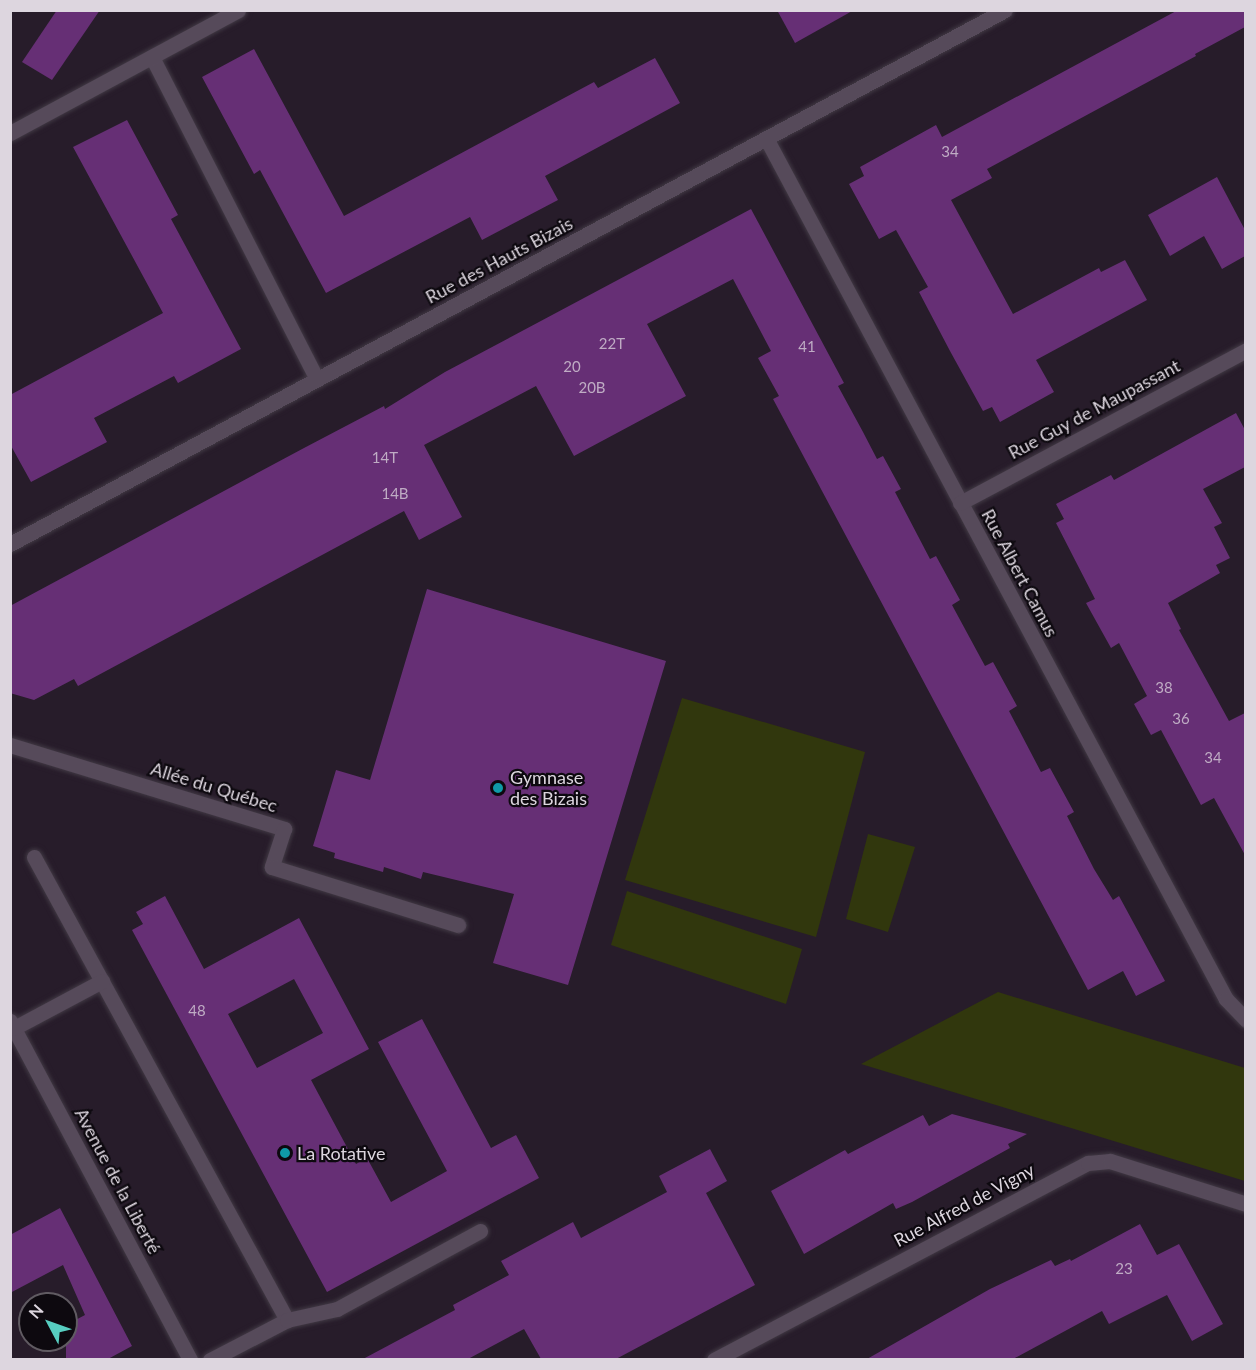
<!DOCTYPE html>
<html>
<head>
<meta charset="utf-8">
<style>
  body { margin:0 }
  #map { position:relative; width:1256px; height:1370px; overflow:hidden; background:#271c2a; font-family:Lato,sans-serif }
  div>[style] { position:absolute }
  .green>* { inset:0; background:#31370d }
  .building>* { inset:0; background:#662f75 }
  .roads { filter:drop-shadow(0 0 2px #413944) drop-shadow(0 0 2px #413944) }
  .minor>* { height:15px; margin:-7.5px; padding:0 7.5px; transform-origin:7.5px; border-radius:7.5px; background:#564a5a }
  .dots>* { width:16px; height:16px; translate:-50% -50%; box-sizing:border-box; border:3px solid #0d090f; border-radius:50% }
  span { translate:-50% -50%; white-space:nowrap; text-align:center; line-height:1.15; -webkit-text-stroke:4.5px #0d090f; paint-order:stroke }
  .number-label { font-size:15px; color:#bfacc4 }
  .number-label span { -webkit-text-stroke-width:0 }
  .street-label { font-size:18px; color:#ddd6df }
  .poi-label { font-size:18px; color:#ddd6df }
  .left { translate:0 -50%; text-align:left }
  .frame { position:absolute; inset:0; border:12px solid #ddd6df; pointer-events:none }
  .north { position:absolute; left:18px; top:1292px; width:60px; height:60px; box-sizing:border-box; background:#0d090f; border:2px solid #605b62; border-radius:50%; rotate:311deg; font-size:16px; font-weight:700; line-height:24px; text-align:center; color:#ddd6df }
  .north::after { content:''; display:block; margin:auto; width:21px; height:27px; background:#57cec1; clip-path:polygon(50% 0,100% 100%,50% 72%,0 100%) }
</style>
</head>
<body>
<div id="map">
  <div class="green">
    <div style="clip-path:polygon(682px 698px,865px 752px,816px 937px,625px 880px)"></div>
    <div style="clip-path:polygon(868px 834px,915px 847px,888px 932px,846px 919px)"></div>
    <div style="clip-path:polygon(627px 891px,802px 949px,786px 1004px,611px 945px)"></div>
    <div style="clip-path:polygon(998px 992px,1245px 1068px,1245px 1181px,861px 1064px)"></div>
  </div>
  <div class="building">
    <div style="clip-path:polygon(57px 10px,100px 10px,52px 80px,22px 62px)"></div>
    <div style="clip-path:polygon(777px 10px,854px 10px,795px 43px)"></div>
    <div style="clip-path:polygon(1178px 10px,1245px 10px,1245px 27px,1195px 54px,1196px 56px,987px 169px,992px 178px,951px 200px,1013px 314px,1099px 268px,1101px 272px,1125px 260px,1147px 300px,1036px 360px,1054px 392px,1000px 422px,992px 407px,983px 411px,950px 351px,919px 292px,928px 287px,896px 230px,879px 239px,849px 184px,864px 176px,860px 167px,936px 125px,942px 137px)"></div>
    <div style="clip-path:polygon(254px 49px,344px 216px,594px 82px,598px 88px,655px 58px,680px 103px,545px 176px,558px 200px,482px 240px,470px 217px,326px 293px,260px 170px,254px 174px,202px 77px)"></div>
    <div style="clip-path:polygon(127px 120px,178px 215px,171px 219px,241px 349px,178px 383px,174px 376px,94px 418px,107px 442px,31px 482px,10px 444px,10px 395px,163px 313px,73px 147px)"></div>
    <div style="clip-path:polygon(1217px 177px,1245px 230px,1245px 256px,1222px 269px,1204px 236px,1170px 256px,1148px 215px)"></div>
    <div style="clip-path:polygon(751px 209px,844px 383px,838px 386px,863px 432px,877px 459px,883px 456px,901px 489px,895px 492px,930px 559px,936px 556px,960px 600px,952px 605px,985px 666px,993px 662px,1017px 706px,1009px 711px,1041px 772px,1050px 768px,1074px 812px,1067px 816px,1094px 869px,1113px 900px,1119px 896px,1165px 981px,1136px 996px,1123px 971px,1088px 990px,773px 399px,779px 396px,758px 358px,771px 351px,733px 279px,647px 324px,686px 396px,574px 456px,536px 386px,424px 445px,462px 517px,419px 540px,404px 511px,78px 686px,74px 679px,34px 700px,10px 693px,10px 606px,304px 448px,384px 406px,385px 409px,445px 372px)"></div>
    <div style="clip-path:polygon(1236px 413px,1245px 430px,1245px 467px,1203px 489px,1222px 523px,1214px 527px,1230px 558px,1216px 565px,1220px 573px,1168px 603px,1181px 629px,1179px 630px,1229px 721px,1245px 713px,1245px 855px,1214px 798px,1201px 805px,1161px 730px,1151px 735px,1134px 704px,1147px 696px,1119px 643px,1111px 648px,1086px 603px,1095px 599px,1056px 523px,1064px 519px,1056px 504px,1111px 475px,1114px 480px)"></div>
    <div style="clip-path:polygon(427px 589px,666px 661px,568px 985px,493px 963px,514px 894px,423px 872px,421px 879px,384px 867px,383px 872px,334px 858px,335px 853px,313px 846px,336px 770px,370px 780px)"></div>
    <div style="clip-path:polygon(evenodd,165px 896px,204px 969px,299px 918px,369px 1049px,311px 1080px,356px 1164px,367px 1158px,391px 1202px,447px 1171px,378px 1042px,422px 1019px,491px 1148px,516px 1135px,539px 1178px,327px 1292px,132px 930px,143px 924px,136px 912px,165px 896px,294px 979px,323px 1033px,257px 1068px,228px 1014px,294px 979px)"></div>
    <div style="clip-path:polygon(952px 1114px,1027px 1134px,1008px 1144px,1010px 1148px,912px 1202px,896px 1209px,893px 1203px,804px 1254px,771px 1191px,845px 1150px,848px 1154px,923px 1115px,929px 1126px)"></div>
    <div style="clip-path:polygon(710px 1149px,727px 1181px,706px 1193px,755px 1285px,616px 1359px,541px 1359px,524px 1329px,468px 1359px,363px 1359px,455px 1310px,453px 1305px,509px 1275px,501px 1261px,573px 1222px,581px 1238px,667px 1192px,659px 1176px)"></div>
    <div style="clip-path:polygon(60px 1208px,132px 1346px,108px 1359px,66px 1359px,66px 1325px,85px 1315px,63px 1265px,10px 1293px,10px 1235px)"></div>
    <div style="clip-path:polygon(1140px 1224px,1157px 1255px,1179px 1244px,1223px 1324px,1192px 1341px,1167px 1295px,1109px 1324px,1102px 1311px,1013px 1359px,867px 1359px,990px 1289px,1051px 1260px,1055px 1266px,1070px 1259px,1071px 1261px)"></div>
  </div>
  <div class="roads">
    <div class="minor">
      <div style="left:152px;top:57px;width:362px;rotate:62.9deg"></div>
      <div style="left:10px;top:133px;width:259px;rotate:-28.3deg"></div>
      <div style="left:766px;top:138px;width:976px;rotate:61.89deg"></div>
      <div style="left:1226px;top:999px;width:29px;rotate:46deg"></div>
      <div style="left:960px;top:503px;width:324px;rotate:-28.1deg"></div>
      <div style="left:10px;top:544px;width:1129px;rotate:-28.22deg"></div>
      <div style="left:10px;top:745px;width:287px;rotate:17deg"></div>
      <div style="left:284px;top:829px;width:40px;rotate:108deg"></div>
      <div style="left:272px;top:867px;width:195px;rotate:17.3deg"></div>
      <div style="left:34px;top:857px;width:528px;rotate:61.35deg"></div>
      <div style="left:287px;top:1320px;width:87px;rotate:152.5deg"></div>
      <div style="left:10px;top:1021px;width:384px;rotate:62deg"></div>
      <div style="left:14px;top:1028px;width:100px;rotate:-28.1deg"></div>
      <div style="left:287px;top:1320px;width:51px;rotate:-12.4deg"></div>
      <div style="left:337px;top:1309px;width:163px;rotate:-28.6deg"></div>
      <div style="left:714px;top:1360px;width:423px;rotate:-27.8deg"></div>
      <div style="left:1088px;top:1163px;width:22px;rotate:-5deg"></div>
      <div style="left:1110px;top:1161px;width:143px;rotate:17.5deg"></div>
    </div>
  </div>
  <div class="dots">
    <div style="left:498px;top:788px;background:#0f9aa8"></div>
    <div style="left:285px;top:1153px;background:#0f9aa8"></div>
  </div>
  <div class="number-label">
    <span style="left:950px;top:152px">34</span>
    <span style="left:612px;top:344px">22T</span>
    <span style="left:807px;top:347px">41</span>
    <span style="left:572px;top:367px">20</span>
    <span style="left:592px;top:388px">20B</span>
    <span style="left:385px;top:458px">14T</span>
    <span style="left:395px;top:494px">14B</span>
    <span style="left:1164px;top:688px">38</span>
    <span style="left:1181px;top:719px">36</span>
    <span style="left:1213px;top:758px">34</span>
    <span style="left:197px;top:1011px">48</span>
    <span style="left:1124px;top:1269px">23</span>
  </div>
  <div class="street-label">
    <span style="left:499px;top:260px;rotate:-28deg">Rue des Hauts Bizais</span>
    <span style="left:1094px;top:409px;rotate:-28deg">Rue Guy de Maupassant</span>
    <span style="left:1020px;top:573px;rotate:62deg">Rue Albert Camus</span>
    <span style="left:214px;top:787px;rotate:17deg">Allée du Québec</span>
    <span style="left:118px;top:1181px;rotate:62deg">Avenue de la Liberté</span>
    <span style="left:964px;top:1205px;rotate:-28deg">Rue Alfred de Vigny</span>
  </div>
  <div class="poi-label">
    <span class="left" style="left:510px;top:788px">Gymnase<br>des Bizais</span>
    <span class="left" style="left:297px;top:1153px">La Rotative</span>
  </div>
  <div class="frame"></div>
  <div class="north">N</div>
</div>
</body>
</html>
